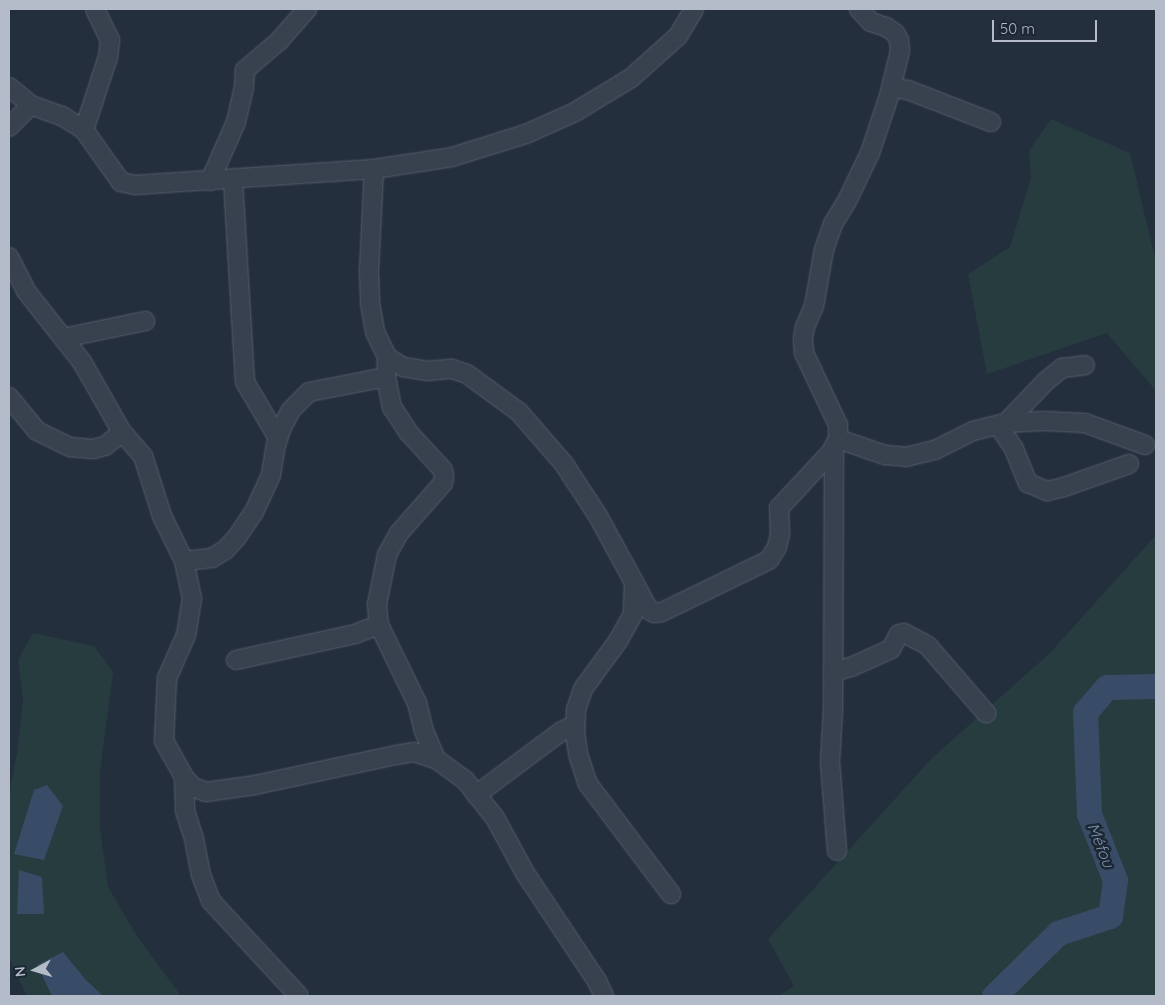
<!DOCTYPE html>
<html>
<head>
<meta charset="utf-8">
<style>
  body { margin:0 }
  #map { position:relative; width:1165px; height:1005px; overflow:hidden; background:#242f3e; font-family:Quicksand,sans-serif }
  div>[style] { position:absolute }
  .green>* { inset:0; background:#263c3f }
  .water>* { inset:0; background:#394c67 }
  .river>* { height:25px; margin:-12.5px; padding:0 12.5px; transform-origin:12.5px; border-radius:12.5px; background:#394c67 }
  .roads { filter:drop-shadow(0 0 1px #565f6c) drop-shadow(0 0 1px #565f6c) }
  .minor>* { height:18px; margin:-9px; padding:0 9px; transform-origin:9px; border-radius:9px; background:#38414e }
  span { translate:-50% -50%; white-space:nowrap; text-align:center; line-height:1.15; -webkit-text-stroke:5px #1d2633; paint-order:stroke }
  .water-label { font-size:16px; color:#7c92b1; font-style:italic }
  .frame { position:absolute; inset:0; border:10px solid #b4bcc9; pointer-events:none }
  .north { position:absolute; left:10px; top:945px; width:50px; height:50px; -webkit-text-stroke:4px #1d2633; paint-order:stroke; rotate:264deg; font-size:14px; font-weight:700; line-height:20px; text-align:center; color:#b4bcc9 }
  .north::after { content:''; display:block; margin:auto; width:18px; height:22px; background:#b4bcc9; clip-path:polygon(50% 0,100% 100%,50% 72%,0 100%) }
  .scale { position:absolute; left:992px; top:20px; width:105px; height:22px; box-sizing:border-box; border:2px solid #b4bcc9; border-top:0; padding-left:6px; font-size:15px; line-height:18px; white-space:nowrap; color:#b4bcc9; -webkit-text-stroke:4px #1d2633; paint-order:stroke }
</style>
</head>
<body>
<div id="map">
  <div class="green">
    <div style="clip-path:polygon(1051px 119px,1130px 153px,1156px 262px,1156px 391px,1107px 333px,987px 374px,968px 274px,1010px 247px,1031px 178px,1029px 151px)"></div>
    <div style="clip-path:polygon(1156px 535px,1156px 996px,778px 996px,794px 986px,768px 939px,932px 758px,1050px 653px)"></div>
    <div style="clip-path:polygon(33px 633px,94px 646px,113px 672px,100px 773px,100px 827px,108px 887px,137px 936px,181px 996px,27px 996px,9px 958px,9px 794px,17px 753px,23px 700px,18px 660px)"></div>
  </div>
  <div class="water">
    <div style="clip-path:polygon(47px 785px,63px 806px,44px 860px,14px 854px,34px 790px)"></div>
    <div style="clip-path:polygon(19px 870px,42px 877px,44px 914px,17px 914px)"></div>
    <div style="clip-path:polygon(63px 952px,85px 979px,103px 996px,52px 996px,37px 965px)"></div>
  </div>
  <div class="river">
    <div style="left:994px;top:996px;width:90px;rotate:-44.5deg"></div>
    <div style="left:1058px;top:933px;width:55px;rotate:-18.1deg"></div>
    <div style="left:1110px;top:916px;width:36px;rotate:-82deg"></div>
    <div style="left:1115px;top:880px;width:71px;rotate:-111.5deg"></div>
    <div style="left:1089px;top:814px;width:102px;rotate:-92.2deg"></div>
    <div style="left:1085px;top:712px;width:33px;rotate:-49deg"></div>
    <div style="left:1107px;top:687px;width:49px;rotate:-1.2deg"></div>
  </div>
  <div class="roads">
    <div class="minor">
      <div style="left:9px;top:87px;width:28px;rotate:39deg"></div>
      <div style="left:31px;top:105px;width:33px;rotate:20deg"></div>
      <div style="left:62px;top:116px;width:26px;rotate:32deg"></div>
      <div style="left:84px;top:130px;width:64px;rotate:54.6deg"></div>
      <div style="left:121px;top:182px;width:14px;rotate:12deg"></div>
      <div style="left:135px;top:185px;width:240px;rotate:-3.8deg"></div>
      <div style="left:374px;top:169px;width:79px;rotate:-8.7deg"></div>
      <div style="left:452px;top:157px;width:77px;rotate:-17.3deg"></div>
      <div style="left:526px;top:134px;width:54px;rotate:-24.2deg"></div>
      <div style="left:575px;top:112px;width:66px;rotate:-31.3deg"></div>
      <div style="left:631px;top:78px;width:63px;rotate:-41.8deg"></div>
      <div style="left:678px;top:36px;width:31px;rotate:-59deg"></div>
      <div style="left:892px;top:87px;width:16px;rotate:11deg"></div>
      <div style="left:908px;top:90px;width:89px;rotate:21.1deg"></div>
      <div style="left:9px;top:127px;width:31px;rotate:-45deg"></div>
      <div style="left:84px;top:130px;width:77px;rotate:-71.8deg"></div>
      <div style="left:108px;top:57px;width:17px;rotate:-83deg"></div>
      <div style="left:110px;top:40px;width:34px;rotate:-116deg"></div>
      <div style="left:374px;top:169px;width:102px;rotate:92.8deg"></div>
      <div style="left:369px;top:271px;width:32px;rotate:88deg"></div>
      <div style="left:370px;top:303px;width:29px;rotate:80deg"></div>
      <div style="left:375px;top:332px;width:28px;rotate:64deg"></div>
      <div style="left:387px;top:357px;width:19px;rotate:32deg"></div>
      <div style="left:403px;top:367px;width:24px;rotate:9deg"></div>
      <div style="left:427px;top:371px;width:25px;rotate:-5deg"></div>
      <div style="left:452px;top:369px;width:16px;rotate:18deg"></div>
      <div style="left:467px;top:374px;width:64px;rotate:36.2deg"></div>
      <div style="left:519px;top:412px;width:69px;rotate:49.1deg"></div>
      <div style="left:564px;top:464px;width:62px;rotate:56.8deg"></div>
      <div style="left:598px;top:516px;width:107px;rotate:61.5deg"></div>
      <div style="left:649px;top:610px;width:6px;rotate:31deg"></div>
      <div style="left:654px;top:613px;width:8px;rotate:-7deg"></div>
      <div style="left:662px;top:612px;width:119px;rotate:-25.9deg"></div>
      <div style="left:769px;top:560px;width:15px;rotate:-58deg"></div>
      <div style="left:777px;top:547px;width:13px;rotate:-77deg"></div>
      <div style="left:780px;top:534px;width:26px;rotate:-92deg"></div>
      <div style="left:779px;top:508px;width:76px;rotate:-47.1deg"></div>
      <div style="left:831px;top:452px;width:15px;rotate:-62deg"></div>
      <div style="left:838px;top:439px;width:14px;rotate:-90deg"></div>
      <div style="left:838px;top:425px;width:80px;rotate:-115.3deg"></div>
      <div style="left:804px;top:353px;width:15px;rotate:-94deg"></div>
      <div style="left:803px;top:338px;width:11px;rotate:-80deg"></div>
      <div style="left:805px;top:327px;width:23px;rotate:-67deg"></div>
      <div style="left:814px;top:306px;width:57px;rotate:-79.9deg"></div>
      <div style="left:824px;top:250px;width:28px;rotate:-71deg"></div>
      <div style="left:833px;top:224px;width:27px;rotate:-59deg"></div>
      <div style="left:847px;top:201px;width:53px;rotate:-64.4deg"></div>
      <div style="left:870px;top:153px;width:60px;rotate:-71.6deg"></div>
      <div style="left:889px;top:96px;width:46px;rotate:-76.3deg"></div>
      <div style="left:900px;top:51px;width:11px;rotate:-95deg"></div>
      <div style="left:899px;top:40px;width:8px;rotate:-120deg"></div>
      <div style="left:895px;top:33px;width:11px;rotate:-146deg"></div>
      <div style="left:886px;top:27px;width:16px;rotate:-162deg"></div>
      <div style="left:871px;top:22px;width:18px;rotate:-133deg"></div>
      <div style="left:233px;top:180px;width:202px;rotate:86.6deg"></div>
      <div style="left:245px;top:382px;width:65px;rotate:59.5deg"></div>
      <div style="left:210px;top:181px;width:64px;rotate:-66.2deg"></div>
      <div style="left:236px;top:122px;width:36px;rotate:-77deg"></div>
      <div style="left:244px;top:87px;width:17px;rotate:-87deg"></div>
      <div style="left:245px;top:70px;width:45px;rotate:-40.5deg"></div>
      <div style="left:279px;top:41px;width:43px;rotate:-48.8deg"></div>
      <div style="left:9px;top:257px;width:38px;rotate:63deg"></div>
      <div style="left:26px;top:291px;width:90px;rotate:51.7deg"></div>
      <div style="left:82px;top:362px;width:81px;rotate:60.3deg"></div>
      <div style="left:122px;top:432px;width:32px;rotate:49deg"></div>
      <div style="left:143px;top:456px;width:63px;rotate:72.4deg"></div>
      <div style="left:162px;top:516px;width:50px;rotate:63.9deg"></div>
      <div style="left:184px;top:561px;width:38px;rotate:78deg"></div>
      <div style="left:192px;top:598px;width:37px;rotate:99deg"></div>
      <div style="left:186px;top:635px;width:47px;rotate:113.8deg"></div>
      <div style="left:167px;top:678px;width:63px;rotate:92.7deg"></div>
      <div style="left:164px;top:741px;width:41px;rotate:60.9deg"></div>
      <div style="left:184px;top:777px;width:13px;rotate:48deg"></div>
      <div style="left:193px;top:787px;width:14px;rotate:21deg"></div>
      <div style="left:206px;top:792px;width:49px;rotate:-8.1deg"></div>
      <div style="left:255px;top:785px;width:144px;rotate:-12deg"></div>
      <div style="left:396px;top:755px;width:18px;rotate:-9deg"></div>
      <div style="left:414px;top:752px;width:23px;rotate:18deg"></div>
      <div style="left:436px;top:759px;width:36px;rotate:36deg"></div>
      <div style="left:465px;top:780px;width:48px;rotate:51.7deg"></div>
      <div style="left:495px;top:818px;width:63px;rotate:61.4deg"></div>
      <div style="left:525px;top:873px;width:130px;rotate:56.3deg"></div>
      <div style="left:597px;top:981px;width:17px;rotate:65deg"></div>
      <div style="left:63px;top:338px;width:84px;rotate:-11.7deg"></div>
      <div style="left:387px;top:357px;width:20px;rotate:93deg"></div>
      <div style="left:386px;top:377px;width:31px;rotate:79deg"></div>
      <div style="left:392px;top:407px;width:31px;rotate:57deg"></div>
      <div style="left:409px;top:433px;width:50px;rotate:47.4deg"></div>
      <div style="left:443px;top:470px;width:7px;rotate:82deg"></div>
      <div style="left:444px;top:477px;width:6px;rotate:99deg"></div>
      <div style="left:443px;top:483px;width:67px;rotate:131.3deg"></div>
      <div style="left:399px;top:533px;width:25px;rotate:119deg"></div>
      <div style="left:387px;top:555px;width:50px;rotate:101.5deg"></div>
      <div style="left:377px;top:604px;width:21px;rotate:85deg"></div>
      <div style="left:379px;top:625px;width:87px;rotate:64deg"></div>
      <div style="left:417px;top:703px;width:29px;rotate:76deg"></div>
      <div style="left:424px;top:731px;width:30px;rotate:67deg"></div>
      <div style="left:9px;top:397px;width:44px;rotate:50.5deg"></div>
      <div style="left:37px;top:431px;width:37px;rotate:26deg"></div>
      <div style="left:70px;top:447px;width:23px;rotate:5deg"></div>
      <div style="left:93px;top:449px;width:12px;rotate:-14deg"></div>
      <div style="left:105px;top:446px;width:22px;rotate:-39deg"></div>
      <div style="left:1006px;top:423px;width:58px;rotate:-46.4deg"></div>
      <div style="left:1046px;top:381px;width:21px;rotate:-39deg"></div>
      <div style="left:1062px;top:368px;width:23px;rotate:-7deg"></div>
      <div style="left:998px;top:425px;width:29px;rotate:56deg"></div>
      <div style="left:1014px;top:449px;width:37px;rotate:68deg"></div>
      <div style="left:1028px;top:483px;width:21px;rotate:23deg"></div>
      <div style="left:1047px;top:491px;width:17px;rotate:-13deg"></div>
      <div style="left:1064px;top:487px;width:69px;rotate:-19.5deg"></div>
      <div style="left:838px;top:439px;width:50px;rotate:18.8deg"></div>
      <div style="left:885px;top:455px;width:21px;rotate:5deg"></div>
      <div style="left:906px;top:457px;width:30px;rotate:-14deg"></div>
      <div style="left:935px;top:450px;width:42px;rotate:-26.6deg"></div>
      <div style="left:973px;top:431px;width:34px;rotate:-14deg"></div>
      <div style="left:1006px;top:423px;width:38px;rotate:-3deg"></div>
      <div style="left:1044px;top:421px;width:41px;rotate:2.8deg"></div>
      <div style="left:1085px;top:423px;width:64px;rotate:20.1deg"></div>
      <div style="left:834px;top:447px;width:263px;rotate:90.2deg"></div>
      <div style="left:833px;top:710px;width:52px;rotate:93.3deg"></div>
      <div style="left:830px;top:762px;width:89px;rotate:85.5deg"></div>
      <div style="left:184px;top:561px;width:28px;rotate:-6deg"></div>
      <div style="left:212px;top:558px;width:15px;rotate:-32deg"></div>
      <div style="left:225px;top:550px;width:18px;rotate:-47deg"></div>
      <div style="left:237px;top:537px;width:30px;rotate:-56deg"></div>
      <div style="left:254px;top:512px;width:41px;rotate:-65.3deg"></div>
      <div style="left:271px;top:475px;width:30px;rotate:-81deg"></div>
      <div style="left:276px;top:445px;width:19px;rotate:-72deg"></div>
      <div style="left:282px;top:427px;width:19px;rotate:-62deg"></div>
      <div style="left:291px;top:410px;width:25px;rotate:-45deg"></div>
      <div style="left:309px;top:392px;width:78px;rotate:-11deg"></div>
      <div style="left:634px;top:582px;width:32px;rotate:92deg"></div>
      <div style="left:633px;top:614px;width:31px;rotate:119deg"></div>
      <div style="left:618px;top:641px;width:59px;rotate:126.1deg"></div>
      <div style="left:583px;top:689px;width:21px;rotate:109deg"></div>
      <div style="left:576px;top:709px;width:23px;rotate:92deg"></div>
      <div style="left:575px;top:732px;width:22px;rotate:82deg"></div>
      <div style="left:578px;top:754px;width:32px;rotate:72deg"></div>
      <div style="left:588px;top:784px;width:138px;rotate:53deg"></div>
      <div style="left:236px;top:660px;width:122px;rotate:-12.3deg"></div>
      <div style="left:355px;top:634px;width:26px;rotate:-21deg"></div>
      <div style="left:833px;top:672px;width:19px;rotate:-16deg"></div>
      <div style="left:851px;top:667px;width:44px;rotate:-24.2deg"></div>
      <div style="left:891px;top:649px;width:17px;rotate:-62deg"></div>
      <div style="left:899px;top:634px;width:5px;rotate:-11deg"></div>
      <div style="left:904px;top:633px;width:27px;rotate:28deg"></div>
      <div style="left:928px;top:646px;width:89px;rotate:49.1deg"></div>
      <div style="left:184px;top:777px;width:34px;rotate:88deg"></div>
      <div style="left:185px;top:811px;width:29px;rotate:72deg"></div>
      <div style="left:194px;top:839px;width:37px;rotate:79deg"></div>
      <div style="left:201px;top:875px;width:28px;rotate:69deg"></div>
      <div style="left:211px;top:901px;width:129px;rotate:47.2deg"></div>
      <div style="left:476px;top:795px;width:107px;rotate:-36.7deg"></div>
      <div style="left:562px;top:731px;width:14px;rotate:-25deg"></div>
    </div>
  </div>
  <div class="water-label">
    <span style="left:1101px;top:845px;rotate:68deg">Méfou</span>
  </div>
  <div class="frame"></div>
  <div class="north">N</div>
  <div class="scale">50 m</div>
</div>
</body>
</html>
